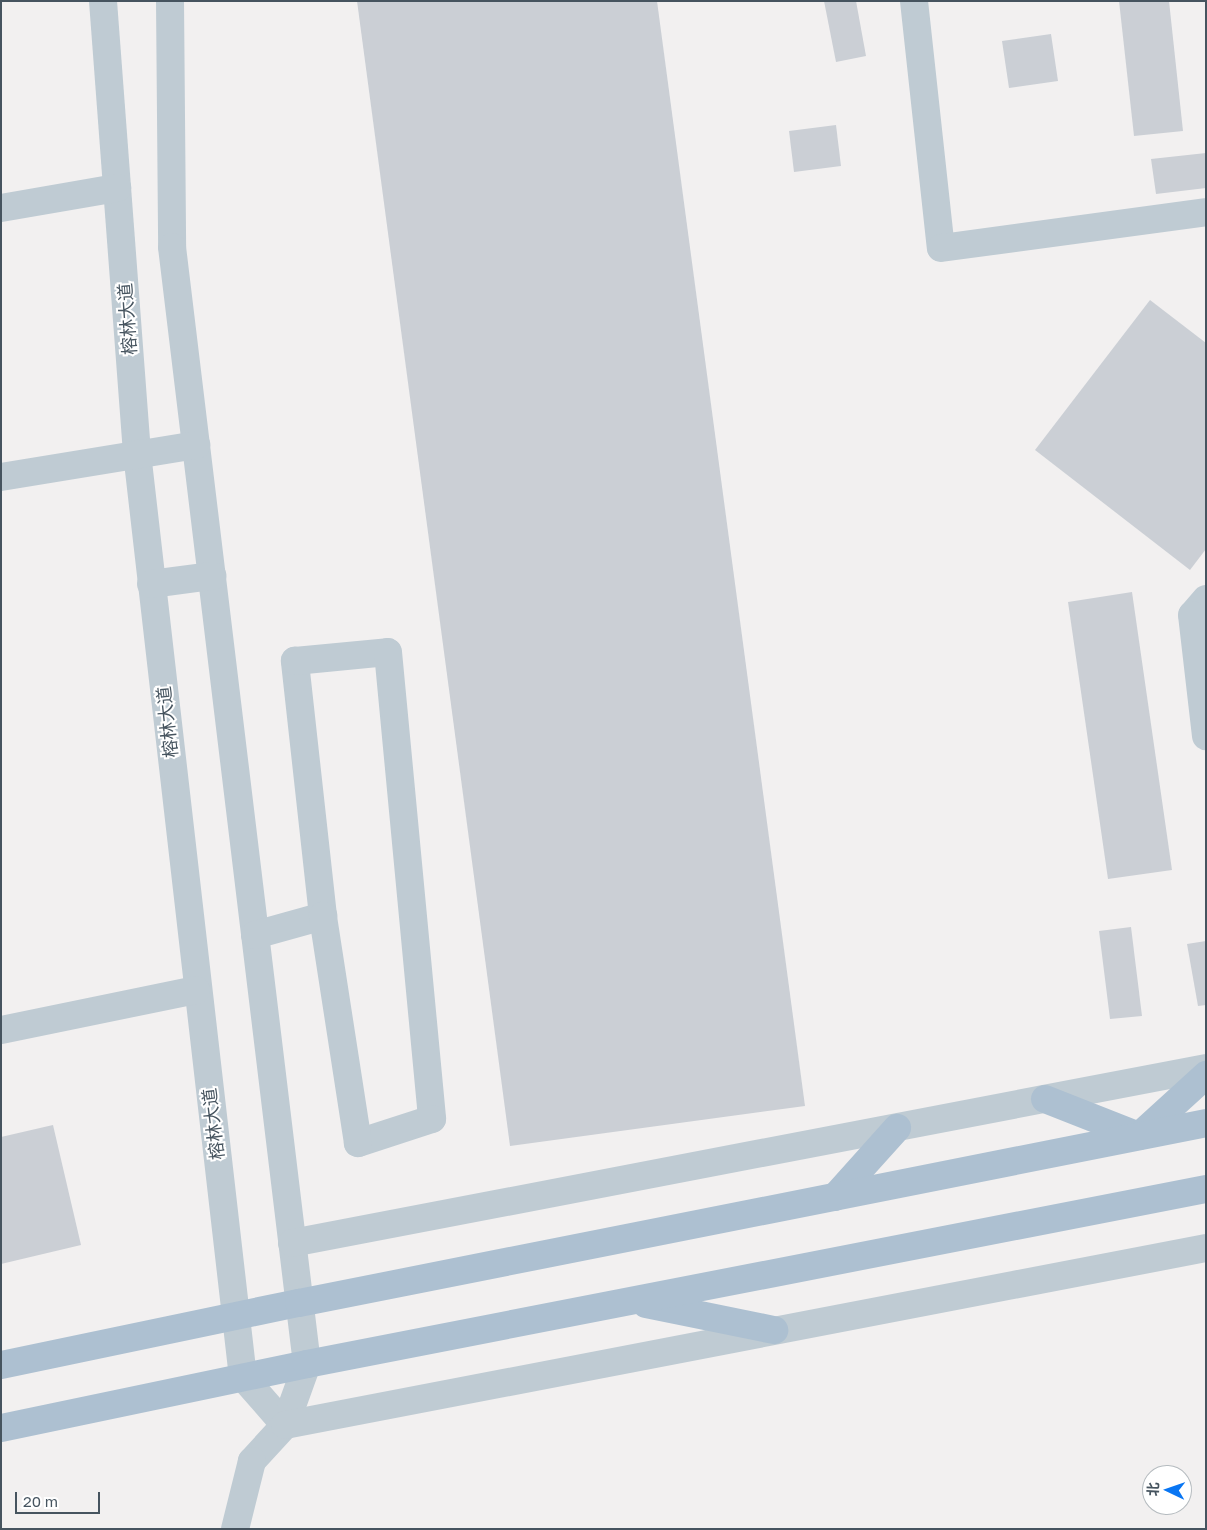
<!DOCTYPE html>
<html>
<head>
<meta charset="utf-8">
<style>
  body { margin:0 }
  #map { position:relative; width:1207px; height:1530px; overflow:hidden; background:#f2f0f0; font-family:"Golos Text","Noto Sans SC",sans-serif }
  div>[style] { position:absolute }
  .building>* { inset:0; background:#cbcfd5 }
  .minor>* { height:28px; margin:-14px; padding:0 14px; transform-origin:14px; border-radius:14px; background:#bfcbd3 }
  .major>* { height:28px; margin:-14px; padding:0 14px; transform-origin:14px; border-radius:14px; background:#adc0d1 }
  span { translate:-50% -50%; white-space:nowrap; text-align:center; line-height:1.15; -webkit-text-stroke:4px #fff; paint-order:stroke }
  .street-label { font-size:18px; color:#46545f }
  .frame { position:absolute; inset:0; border:2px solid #46545f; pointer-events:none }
  .north { position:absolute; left:1142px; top:1465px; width:50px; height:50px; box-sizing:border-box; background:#fff; border:1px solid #b5bbbf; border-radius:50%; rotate:273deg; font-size:14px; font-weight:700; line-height:20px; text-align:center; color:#46545f }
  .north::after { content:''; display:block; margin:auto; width:18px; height:22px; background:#0976f3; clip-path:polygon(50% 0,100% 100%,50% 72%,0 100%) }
  .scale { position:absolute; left:15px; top:1492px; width:85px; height:22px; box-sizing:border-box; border:2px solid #46545f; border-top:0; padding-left:6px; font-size:15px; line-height:18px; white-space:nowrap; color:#46545f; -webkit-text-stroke:4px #fff; paint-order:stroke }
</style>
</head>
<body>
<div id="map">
  <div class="building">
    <div style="clip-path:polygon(357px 1px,657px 1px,805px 1106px,510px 1146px)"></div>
    <div style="clip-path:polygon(824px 1px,856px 1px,866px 56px,836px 62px)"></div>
    <div style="clip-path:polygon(1119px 1px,1169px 1px,1183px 131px,1134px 136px)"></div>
    <div style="clip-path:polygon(1051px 34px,1058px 81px,1009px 88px,1002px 41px)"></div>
    <div style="clip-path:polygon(836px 125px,841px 166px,794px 172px,789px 131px)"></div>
    <div style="clip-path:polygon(1206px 153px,1206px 188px,1156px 194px,1151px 159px)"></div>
    <div style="clip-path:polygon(1150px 300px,1206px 343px,1206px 549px,1190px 570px,1035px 450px)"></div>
    <div style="clip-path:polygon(1132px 592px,1172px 870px,1108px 879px,1068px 602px)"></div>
    <div style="clip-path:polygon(1131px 927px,1142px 1016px,1110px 1019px,1099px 931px)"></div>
    <div style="clip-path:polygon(1206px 941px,1206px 1005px,1198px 1006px,1187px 944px)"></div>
    <div style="clip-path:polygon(53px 1125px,81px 1245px,1px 1264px,1px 1137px)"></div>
  </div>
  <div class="minor">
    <div style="left:103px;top:1px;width:453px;rotate:85.7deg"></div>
    <div style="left:137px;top:453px;width:930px;rotate:83.46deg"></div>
    <div style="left:243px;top:1377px;width:64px;rotate:48.8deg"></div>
    <div style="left:170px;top:1px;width:246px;rotate:89.5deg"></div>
    <div style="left:172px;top:247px;width:1125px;rotate:83.11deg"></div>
    <div style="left:307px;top:1364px;width:65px;rotate:109.8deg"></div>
    <div style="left:285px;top:1425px;width:49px;rotate:132.5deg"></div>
    <div style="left:252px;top:1461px;width:70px;rotate:104deg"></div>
    <div style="left:914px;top:1px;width:248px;rotate:83.8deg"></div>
    <div style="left:941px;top:248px;width:267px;rotate:-7.7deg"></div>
    <div style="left:1px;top:208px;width:118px;rotate:-9.8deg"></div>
    <div style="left:1px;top:477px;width:198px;rotate:-9.3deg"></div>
    <div style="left:151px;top:584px;width:62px;rotate:-7.5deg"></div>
    <div style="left:1206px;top:599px;width:21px;rotate:131deg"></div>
    <div style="left:1192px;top:615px;width:122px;rotate:83.4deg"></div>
    <div style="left:255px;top:935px;width:71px;rotate:-15.6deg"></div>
    <div style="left:323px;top:916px;width:257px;rotate:-96.3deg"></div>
    <div style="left:295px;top:661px;width:93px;rotate:-5.5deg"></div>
    <div style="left:388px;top:652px;width:469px;rotate:84.6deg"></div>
    <div style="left:432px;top:1119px;width:78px;rotate:162deg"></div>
    <div style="left:358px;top:1143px;width:230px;rotate:-98.8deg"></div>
    <div style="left:1px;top:1030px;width:199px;rotate:-11.6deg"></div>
    <div style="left:292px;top:1243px;width:931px;rotate:-10.84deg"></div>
    <div style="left:285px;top:1425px;width:938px;rotate:-10.88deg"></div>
  </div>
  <div class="major">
    <div style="left:1045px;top:1099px;width:101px;rotate:21.5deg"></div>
    <div style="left:1139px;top:1136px;width:91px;rotate:-42.3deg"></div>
    <div style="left:835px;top:1197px;width:93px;rotate:-48.1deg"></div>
    <div style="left:646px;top:1304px;width:131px;rotate:11.5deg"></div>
    <div style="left:1px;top:1365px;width:304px;rotate:-11.8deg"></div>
    <div style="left:299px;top:1303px;width:925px;rotate:-11.22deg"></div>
    <div style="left:1px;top:1428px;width:313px;rotate:-11.8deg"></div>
    <div style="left:307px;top:1364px;width:916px;rotate:-11.02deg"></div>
  </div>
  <div class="street-label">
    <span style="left:127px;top:319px;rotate:-94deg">榕林大道</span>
    <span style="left:167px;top:722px;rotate:-96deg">榕林大道</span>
    <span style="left:213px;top:1124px;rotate:-97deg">榕林大道</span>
  </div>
  <div class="frame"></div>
  <div class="north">北</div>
  <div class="scale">20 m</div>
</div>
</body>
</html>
